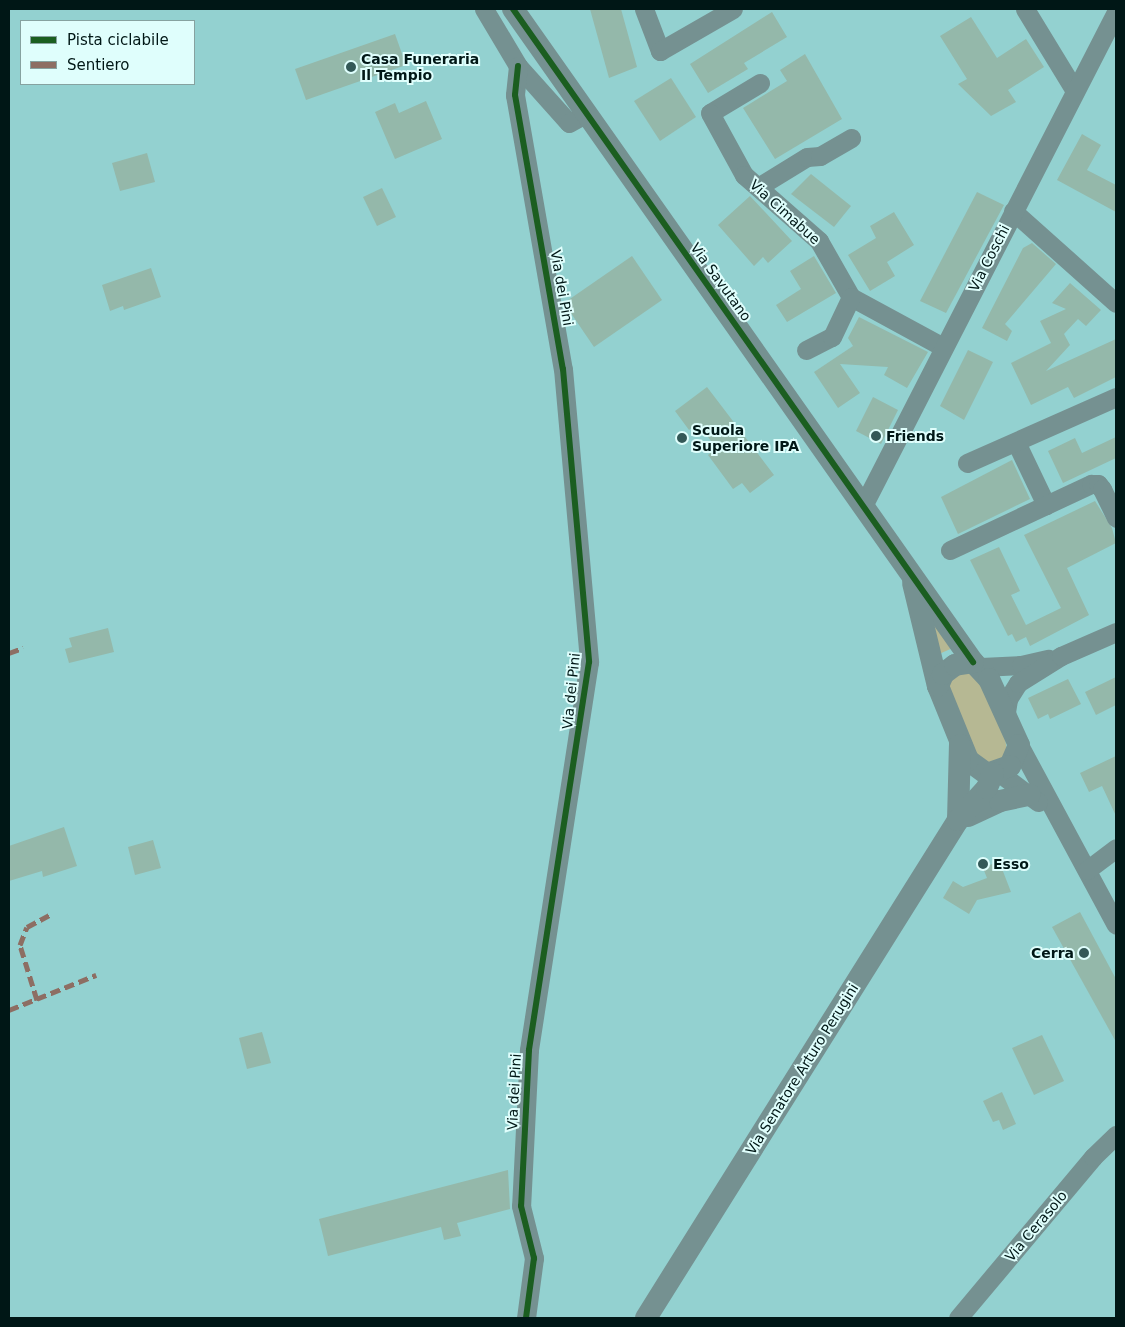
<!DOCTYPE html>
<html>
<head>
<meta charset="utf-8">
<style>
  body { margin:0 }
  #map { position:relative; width:1125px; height:1327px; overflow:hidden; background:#93d1d0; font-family:"DejaVu Sans",sans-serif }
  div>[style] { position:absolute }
  .green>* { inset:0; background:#b6b893 }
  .building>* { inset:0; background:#94b8aa }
  .minor>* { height:19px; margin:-9.5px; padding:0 9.5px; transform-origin:9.5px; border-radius:9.5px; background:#759191 }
  .tertiary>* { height:22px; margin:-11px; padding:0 11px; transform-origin:11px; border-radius:11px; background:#759191 }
  .quiet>* { height:5px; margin-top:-2.5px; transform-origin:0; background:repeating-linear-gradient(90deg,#8d6e63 0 10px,transparent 0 15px) }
  .cycleway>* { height:6px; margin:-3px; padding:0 3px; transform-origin:3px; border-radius:3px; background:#1b5e20 }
  .dots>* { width:14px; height:14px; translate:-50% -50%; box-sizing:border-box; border:2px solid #dffefc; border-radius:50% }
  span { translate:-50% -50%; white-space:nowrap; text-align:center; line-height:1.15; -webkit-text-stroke:4px #dffefc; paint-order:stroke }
  .poi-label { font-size:14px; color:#001716; font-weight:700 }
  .left { translate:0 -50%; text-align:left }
  .right { translate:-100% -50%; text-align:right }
  .street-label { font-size:14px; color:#001716 }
  .frame { position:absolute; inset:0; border:10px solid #001716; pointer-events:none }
  .legend { position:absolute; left:20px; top:20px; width:175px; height:65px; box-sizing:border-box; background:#dffefc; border:1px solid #86a2a0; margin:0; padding:6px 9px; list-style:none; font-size:15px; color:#001716 }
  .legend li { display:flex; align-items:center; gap:10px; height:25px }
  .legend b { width:25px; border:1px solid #86a2a0 }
</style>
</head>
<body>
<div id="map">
  <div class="green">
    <div style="clip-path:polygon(931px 611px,955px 647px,939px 654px)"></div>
    <div style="clip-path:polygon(960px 670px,977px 675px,1004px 733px,1007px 750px,1003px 761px,994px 766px,978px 760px,948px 694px,951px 675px)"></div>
  </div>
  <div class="building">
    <div style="clip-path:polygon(590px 9px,621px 9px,637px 67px,609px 78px)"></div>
    <div style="clip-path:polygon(772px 12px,787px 37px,744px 63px,748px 69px,708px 93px,690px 64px)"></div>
    <div style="clip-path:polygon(971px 17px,997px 58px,1026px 39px,1044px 67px,1008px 90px,1016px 102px,991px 116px,958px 84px,967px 79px,940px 36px)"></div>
    <div style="clip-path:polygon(395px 34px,406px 65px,306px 100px,295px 69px)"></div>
    <div style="clip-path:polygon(805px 54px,842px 119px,775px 159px,743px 108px,787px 81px,780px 70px)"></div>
    <div style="clip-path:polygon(671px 78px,696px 117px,660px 141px,634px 101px)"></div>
    <div style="clip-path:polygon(426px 101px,442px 139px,395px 159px,375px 112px,395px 103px,399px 113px)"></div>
    <div style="clip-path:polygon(1082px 134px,1101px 145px,1087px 170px,1116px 185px,1116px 212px,1057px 180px)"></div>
    <div style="clip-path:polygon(147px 153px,155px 182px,120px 191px,112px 163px)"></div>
    <div style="clip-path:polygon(811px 174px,851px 206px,834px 227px,791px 194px)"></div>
    <div style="clip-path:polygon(382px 188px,396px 217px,377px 226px,363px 197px)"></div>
    <div style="clip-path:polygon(977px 192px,1004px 205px,946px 313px,920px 301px)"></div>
    <div style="clip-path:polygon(750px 196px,792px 241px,768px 263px,763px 257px,754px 266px,718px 225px)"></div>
    <div style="clip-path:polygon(894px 212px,914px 245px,887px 262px,895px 276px,870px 291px,848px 255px,876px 238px,870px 226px)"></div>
    <div style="clip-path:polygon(1032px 243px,1056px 264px,1005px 324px,1012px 331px,1007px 341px,982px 328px,1023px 248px)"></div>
    <div style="clip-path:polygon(632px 256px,662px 300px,594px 347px,564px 303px)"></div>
    <div style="clip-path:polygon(814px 256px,836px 293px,787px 322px,776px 305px,801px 289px,790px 271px)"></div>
    <div style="clip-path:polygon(151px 268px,161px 297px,124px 310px,123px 306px,110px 311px,102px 285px)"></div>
    <div style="clip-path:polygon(1070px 283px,1101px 310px,1086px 326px,1078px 319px,1064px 334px,1070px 345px,1046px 371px,1116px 339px,1116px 377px,1074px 398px,1068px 387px,1031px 405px,1011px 363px,1051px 343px,1040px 321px,1066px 309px,1052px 303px)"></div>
    <div style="clip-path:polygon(859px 317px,928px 352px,907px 388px,884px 375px,888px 367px,840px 364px,860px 393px,838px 408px,814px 372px,853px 346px,848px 338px)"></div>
    <div style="clip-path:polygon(968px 350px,993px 362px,964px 420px,940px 406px)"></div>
    <div style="clip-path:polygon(707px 387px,774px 475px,750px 493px,742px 483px,733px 489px,708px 455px,716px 448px,698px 423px,689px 430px,675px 411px)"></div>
    <div style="clip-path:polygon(873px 397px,898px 410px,881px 444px,856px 431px)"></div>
    <div style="clip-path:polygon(1116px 437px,1116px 458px,1063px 483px,1048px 451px,1075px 438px,1082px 453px)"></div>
    <div style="clip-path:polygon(1012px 460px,1030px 499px,958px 534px,941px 497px)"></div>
    <div style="clip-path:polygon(1095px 501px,1112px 528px,1116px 543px,1067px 568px,1089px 615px,1030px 646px,1026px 637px,1016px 642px,1012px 634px,1008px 636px,970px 560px,999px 547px,1020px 591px,1011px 595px,1026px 625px,1061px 608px,1024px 535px)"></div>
    <div style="clip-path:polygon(108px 628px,114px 652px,69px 663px,65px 649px,72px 647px,69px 638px)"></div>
    <div style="clip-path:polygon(1116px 677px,1116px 705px,1096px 715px,1085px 692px)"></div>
    <div style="clip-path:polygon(1068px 679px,1081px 704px,1050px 719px,1048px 714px,1038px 719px,1028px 698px)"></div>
    <div style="clip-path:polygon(1116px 756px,1116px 816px,1102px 786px,1089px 792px,1080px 773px)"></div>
    <div style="clip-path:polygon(64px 827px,77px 866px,43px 877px,42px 871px,9px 881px,9px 846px)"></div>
    <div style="clip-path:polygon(153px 840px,161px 868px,135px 875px,128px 847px)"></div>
    <div style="clip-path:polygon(999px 861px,1011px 892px,977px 900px,969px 914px,943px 898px,953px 881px,963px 887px,987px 878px,983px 868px)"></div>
    <div style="clip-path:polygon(1080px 912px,1116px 979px,1116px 1042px,1052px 927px)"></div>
    <div style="clip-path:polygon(262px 1032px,271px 1063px,247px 1069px,239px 1038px)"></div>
    <div style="clip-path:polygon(1042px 1035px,1064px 1081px,1034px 1095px,1012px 1048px)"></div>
    <div style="clip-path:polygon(1002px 1092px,1016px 1124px,1003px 1130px,999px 1120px,993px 1122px,983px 1101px)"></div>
    <div style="clip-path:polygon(508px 1170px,510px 1209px,457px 1223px,461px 1236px,444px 1240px,441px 1227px,328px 1256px,319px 1219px)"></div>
  </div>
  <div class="minor">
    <div style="left:484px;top:9px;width:66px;rotate:59.2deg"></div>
    <div style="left:518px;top:66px;width:76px;rotate:48.2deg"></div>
    <div style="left:569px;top:123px;width:18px;rotate:-29deg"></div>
    <div style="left:644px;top:9px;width:45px;rotate:69.1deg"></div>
    <div style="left:660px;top:51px;width:84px;rotate:-29.9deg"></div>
    <div style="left:1025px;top:9px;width:96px;rotate:58.6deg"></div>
    <div style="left:518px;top:66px;width:29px;rotate:96deg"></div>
    <div style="left:515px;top:95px;width:278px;rotate:80.1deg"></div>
    <div style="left:563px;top:369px;width:294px;rotate:84.9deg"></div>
    <div style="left:589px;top:662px;width:393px;rotate:98.8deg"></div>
    <div style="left:529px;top:1050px;width:156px;rotate:92.9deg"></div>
    <div style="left:521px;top:1206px;width:54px;rotate:76deg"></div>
    <div style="left:534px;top:1258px;width:61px;rotate:97.6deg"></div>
    <div style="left:760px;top:83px;width:58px;rotate:149deg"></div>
    <div style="left:710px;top:113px;width:71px;rotate:61.3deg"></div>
    <div style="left:744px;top:175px;width:100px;rotate:41.3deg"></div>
    <div style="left:819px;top:241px;width:64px;rotate:60.3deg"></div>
    <div style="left:851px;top:297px;width:105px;rotate:28.5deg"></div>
    <div style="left:758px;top:187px;width:57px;rotate:-31.5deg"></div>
    <div style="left:807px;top:157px;width:13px;rotate:-4deg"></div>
    <div style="left:820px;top:156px;width:36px;rotate:-30deg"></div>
    <div style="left:1013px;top:211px;width:138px;rotate:41.8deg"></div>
    <div style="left:806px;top:350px;width:29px;rotate:-27deg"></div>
    <div style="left:832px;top:337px;width:44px;rotate:-64.6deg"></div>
    <div style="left:1016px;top:442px;width:70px;rotate:64.5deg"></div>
    <div style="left:967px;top:463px;width:163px;rotate:-23.9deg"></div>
    <div style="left:864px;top:504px;width:553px;rotate:-62.88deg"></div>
    <div style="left:950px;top:550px;width:156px;rotate:-25.1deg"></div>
    <div style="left:1091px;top:484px;width:7px"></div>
    <div style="left:1098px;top:484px;width:6px;rotate:51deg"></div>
    <div style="left:1102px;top:489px;width:32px;rotate:64deg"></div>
    <div style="left:981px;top:667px;width:40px;rotate:-2.9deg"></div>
    <div style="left:1021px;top:665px;width:28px;rotate:-13deg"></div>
    <div style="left:1006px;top:712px;width:13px;rotate:-81deg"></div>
    <div style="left:1008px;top:699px;width:19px;rotate:-58deg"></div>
    <div style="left:1018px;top:683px;width:51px;rotate:-32.1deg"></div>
    <div style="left:1061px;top:656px;width:60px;rotate:-23.6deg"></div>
    <div style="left:1019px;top:745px;width:204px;rotate:61.7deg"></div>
    <div style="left:998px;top:772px;width:50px;rotate:36.9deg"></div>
    <div style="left:1087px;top:870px;width:36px;rotate:-37deg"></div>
    <div style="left:958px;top:1318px;width:210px;rotate:-50deg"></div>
    <div style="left:1093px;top:1157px;width:32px;rotate:-44deg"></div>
  </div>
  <div class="tertiary">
    <div style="left:513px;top:9px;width:799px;rotate:54.84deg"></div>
    <div style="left:913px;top:583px;width:106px;rotate:76.4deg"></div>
    <div style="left:973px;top:662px;width:23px;rotate:47deg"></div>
    <div style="left:989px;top:679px;width:72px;rotate:65.6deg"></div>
    <div style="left:1019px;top:745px;width:23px;rotate:113deg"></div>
    <div style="left:1010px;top:766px;width:24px;rotate:161deg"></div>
    <div style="left:987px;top:774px;width:24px;rotate:-144deg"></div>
    <div style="left:968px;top:760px;width:80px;rotate:-112.1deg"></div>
    <div style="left:938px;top:686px;width:13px;rotate:-67deg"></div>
    <div style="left:943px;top:674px;width:15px;rotate:-37deg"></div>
    <div style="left:955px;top:665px;width:18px;rotate:-9deg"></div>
    <div style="left:968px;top:816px;width:35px;rotate:-25deg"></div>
    <div style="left:1000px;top:801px;width:30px;rotate:-12deg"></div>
    <div style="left:958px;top:820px;width:75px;rotate:-88.5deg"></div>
    <div style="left:646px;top:1318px;width:588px;rotate:-57.93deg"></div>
    <div style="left:958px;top:820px;width:43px;rotate:-47.8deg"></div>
    <div style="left:987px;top:788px;width:16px;rotate:-68deg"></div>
  </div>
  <div class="quiet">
    <div style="left:9px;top:653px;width:15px;rotate:-20deg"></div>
    <div style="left:37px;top:1000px;width:58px;rotate:-107.2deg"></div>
    <div style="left:20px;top:945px;width:19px;rotate:-69deg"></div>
    <div style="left:27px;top:927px;width:27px;rotate:-28deg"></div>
    <div style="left:9px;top:1010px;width:94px;rotate:-21.9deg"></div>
  </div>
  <div class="cycleway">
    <div style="left:513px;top:9px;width:799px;rotate:54.84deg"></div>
    <div style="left:518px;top:66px;width:29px;rotate:96deg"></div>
    <div style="left:515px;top:95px;width:278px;rotate:80.1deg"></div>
    <div style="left:563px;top:369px;width:294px;rotate:84.9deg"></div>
    <div style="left:589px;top:662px;width:393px;rotate:98.8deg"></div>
    <div style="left:529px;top:1050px;width:156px;rotate:92.9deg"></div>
    <div style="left:521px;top:1206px;width:54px;rotate:76deg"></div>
    <div style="left:534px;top:1258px;width:61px;rotate:97.6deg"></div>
  </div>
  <div class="dots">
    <div style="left:351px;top:67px;background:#335857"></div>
    <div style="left:876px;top:436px;background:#335857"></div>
    <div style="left:682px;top:438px;background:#335857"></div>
    <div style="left:983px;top:864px;background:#335857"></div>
    <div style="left:1084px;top:953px;background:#335857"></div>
  </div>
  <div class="poi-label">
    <span class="left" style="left:361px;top:67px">Casa Funeraria<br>Il Tempio</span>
    <span class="left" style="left:692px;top:438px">Scuola<br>Superiore IPA</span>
    <span class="left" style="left:886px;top:436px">Friends</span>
    <span class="left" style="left:993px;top:864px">Esso</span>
    <span class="right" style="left:1074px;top:953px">Cerra</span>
  </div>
  <div class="street-label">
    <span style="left:785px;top:212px;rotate:42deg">Via Cimabue</span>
    <span style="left:989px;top:258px;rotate:-63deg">Via Coschi</span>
    <span style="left:721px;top:282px;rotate:54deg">Via Savutano</span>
    <span style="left:562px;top:288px;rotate:80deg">Via dei Pini</span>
    <span style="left:571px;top:691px;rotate:-84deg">Via dei Pini</span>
    <span style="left:802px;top:1069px;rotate:-58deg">Via Senatore Arturo Perugini</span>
    <span style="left:514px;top:1092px;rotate:-87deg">Via dei Pini</span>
    <span style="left:1036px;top:1226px;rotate:-50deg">Via Cerasolo</span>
  </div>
  <div class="frame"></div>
  <ul class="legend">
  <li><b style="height:6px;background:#1b5e20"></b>Pista ciclabile</li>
  <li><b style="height:6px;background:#8d6e63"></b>Sentiero</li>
  </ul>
</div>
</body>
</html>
